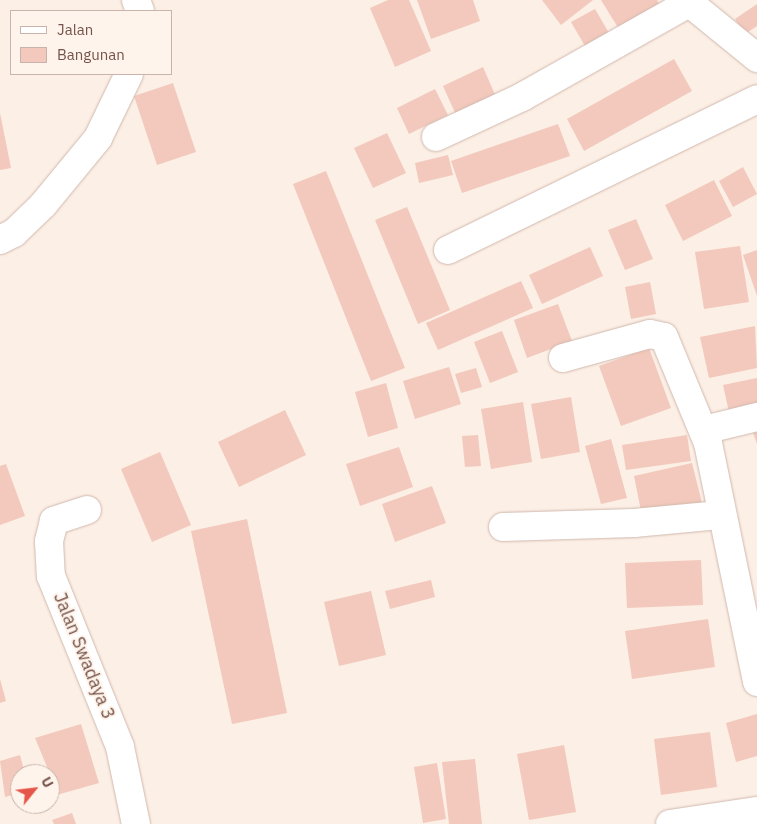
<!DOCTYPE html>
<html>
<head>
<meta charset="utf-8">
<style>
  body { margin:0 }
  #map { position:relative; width:757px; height:824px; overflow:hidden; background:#fcefe5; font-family:"IBM Plex Sans",sans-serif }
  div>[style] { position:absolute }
  .building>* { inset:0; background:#f2c9bc }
  .roads { filter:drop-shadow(0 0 1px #d0b8ae) drop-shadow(0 0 1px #d0b8ae) }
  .minor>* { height:28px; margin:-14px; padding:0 14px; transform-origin:14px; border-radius:14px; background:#fff }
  span { translate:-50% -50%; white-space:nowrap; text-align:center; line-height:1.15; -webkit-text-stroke:4px #fff4eb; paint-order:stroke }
  .street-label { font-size:18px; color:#75534a }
  .legend { position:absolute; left:10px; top:10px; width:162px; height:65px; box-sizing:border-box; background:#fff4eb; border:1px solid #c8b4ab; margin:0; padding:6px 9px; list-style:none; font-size:15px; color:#75534a }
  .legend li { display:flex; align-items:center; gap:10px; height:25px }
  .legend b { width:25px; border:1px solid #c8b4ab }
  .north { position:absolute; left:10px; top:764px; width:50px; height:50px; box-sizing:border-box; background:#fff4eb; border:1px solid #c8b4ab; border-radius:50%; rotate:61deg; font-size:14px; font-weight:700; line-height:20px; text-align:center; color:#75534a }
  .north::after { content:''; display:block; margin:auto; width:18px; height:22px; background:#e65549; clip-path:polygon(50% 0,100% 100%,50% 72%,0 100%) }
</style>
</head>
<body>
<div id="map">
  <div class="building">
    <div style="clip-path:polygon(388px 0,409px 0,431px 51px,395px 67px,370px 8px)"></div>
    <div style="clip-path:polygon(417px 0,473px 0,480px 21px,431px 39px)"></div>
    <div style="clip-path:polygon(542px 0,593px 0,561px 25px)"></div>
    <div style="clip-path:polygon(601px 0,657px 0,663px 10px,622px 34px)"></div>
    <div style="clip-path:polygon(757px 4px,757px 26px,745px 34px,735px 19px)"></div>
    <div style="clip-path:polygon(595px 9px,613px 40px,589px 53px,571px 22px)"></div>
    <div style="clip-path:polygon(674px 59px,692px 91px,584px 151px,567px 119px)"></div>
    <div style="clip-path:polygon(483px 67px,496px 97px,456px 115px,443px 86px)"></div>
    <div style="clip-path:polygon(173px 83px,196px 152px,157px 165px,134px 96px)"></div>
    <div style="clip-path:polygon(435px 89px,448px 115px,409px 134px,397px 108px)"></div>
    <div style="clip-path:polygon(0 113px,11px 168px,0 170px)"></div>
    <div style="clip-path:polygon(558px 124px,570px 156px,462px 193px,451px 161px)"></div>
    <div style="clip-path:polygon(387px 133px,406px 173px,373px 188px,354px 148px)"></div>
    <div style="clip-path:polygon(448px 155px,453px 175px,419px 183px,415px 163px)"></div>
    <div style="clip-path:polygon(743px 167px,757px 194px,733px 207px,719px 181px)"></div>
    <div style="clip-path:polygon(326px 171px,405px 368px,371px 381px,293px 184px)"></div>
    <div style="clip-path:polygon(714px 180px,732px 216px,683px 241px,665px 205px)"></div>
    <div style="clip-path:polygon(407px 207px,450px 310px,418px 324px,375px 220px)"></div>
    <div style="clip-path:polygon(636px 219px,653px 259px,625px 270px,608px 230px)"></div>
    <div style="clip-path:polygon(740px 246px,749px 302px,704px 309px,695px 252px)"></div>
    <div style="clip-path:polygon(590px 247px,603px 276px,542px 304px,529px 275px)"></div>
    <div style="clip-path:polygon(757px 250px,757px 296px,743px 255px)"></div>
    <div style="clip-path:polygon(521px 281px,533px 308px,438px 350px,426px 323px)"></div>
    <div style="clip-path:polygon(650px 282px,656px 314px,631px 319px,625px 287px)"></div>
    <div style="clip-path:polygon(558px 304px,572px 341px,527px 358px,514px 320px)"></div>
    <div style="clip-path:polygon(755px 326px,757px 368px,709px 378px,700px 337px)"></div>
    <div style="clip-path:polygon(502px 331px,518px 372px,490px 383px,474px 342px)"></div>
    <div style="clip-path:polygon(649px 348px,671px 408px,621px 426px,599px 366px)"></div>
    <div style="clip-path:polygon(449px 367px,461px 404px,415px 419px,403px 381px)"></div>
    <div style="clip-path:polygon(476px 368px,482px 387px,461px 393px,455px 374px)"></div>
    <div style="clip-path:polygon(757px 378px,757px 407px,729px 412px,723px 385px)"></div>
    <div style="clip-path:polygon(386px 383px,398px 428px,368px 437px,355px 392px)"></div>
    <div style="clip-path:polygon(571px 397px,580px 452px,541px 459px,531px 404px)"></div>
    <div style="clip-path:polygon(523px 402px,532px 462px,491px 469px,481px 409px)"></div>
    <div style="clip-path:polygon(285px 410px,306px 455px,239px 487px,218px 442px)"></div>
    <div style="clip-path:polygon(757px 432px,757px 444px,753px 433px)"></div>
    <div style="clip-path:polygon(478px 435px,481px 466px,465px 467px,462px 436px)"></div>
    <div style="clip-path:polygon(687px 435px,691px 461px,626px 470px,622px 445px)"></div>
    <div style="clip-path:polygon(611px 439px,627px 498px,601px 504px,585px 446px)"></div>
    <div style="clip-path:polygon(399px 447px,413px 487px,360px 506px,346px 464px)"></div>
    <div style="clip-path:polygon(160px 452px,191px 525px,152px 542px,121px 469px)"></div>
    <div style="clip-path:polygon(692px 463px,704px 511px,643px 521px,634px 476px)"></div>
    <div style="clip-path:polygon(6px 464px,25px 516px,0 525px,0 466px)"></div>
    <div style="clip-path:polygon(432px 486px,446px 523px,395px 542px,382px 504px)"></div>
    <div style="clip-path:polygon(247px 519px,287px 713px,232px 724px,191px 531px)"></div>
    <div style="clip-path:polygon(701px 560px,703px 605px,627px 608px,625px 563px)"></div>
    <div style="clip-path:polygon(431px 580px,435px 597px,390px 609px,385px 591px)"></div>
    <div style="clip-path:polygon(371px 591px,386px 655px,339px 666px,324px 602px)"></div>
    <div style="clip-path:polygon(708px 619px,715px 667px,632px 679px,625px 631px)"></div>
    <div style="clip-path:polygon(0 679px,6px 701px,0 703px)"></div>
    <div style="clip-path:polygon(757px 714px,757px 756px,736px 762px,726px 723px)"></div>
    <div style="clip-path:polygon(81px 724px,99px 783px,53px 796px,50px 774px,35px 738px)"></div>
    <div style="clip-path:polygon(710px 732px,717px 787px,661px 795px,654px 739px)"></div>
    <div style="clip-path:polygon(564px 745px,576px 812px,529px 820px,517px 754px)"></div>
    <div style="clip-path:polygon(20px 755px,25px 774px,20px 774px,20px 793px,5px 797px,0 761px)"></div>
    <div style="clip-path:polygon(475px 759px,482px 824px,449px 824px,442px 762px)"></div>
    <div style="clip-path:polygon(437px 763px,446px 819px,423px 823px,414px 767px)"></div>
    <div style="clip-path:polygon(72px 813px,76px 824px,54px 824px,52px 820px)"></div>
  </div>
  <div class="roads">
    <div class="minor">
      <div style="left:136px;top:0;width:12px;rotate:70deg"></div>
      <div style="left:686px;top:0;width:92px;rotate:39.2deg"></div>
      <div style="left:436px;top:137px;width:95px;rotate:-24.9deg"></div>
      <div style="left:522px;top:97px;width:192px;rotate:-29.4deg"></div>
      <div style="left:0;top:240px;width:16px;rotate:-27deg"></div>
      <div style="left:14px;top:233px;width:40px;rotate:-44deg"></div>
      <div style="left:43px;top:205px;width:87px;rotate:-50.6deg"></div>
      <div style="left:98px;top:138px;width:71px;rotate:-64.2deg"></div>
      <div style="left:448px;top:250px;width:344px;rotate:-26deg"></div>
      <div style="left:563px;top:358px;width:90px;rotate:-15.4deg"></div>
      <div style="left:650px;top:334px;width:14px;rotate:12deg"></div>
      <div style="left:664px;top:337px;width:115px;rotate:67.5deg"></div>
      <div style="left:708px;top:443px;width:244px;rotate:78.4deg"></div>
      <div style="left:704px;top:430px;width:55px;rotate:-13.8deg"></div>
      <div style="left:87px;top:510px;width:35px;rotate:162deg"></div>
      <div style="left:54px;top:521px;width:21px;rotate:104deg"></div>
      <div style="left:49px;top:541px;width:35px;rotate:87deg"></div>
      <div style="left:51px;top:576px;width:184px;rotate:68deg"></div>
      <div style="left:120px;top:747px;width:79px;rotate:78.3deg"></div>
      <div style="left:503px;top:527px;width:131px;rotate:-1.7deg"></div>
      <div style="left:634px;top:523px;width:86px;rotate:-5.3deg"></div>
      <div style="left:670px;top:824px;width:88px;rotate:-8.5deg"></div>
    </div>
  </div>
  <div class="street-label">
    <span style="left:84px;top:656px;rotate:68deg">Jalan Swadaya 3</span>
  </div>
  <ul class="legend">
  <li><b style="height:6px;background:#fff"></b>Jalan</li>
  <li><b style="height:14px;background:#f2c9bc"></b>Bangunan</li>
  </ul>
  <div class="north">U</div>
</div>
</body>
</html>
